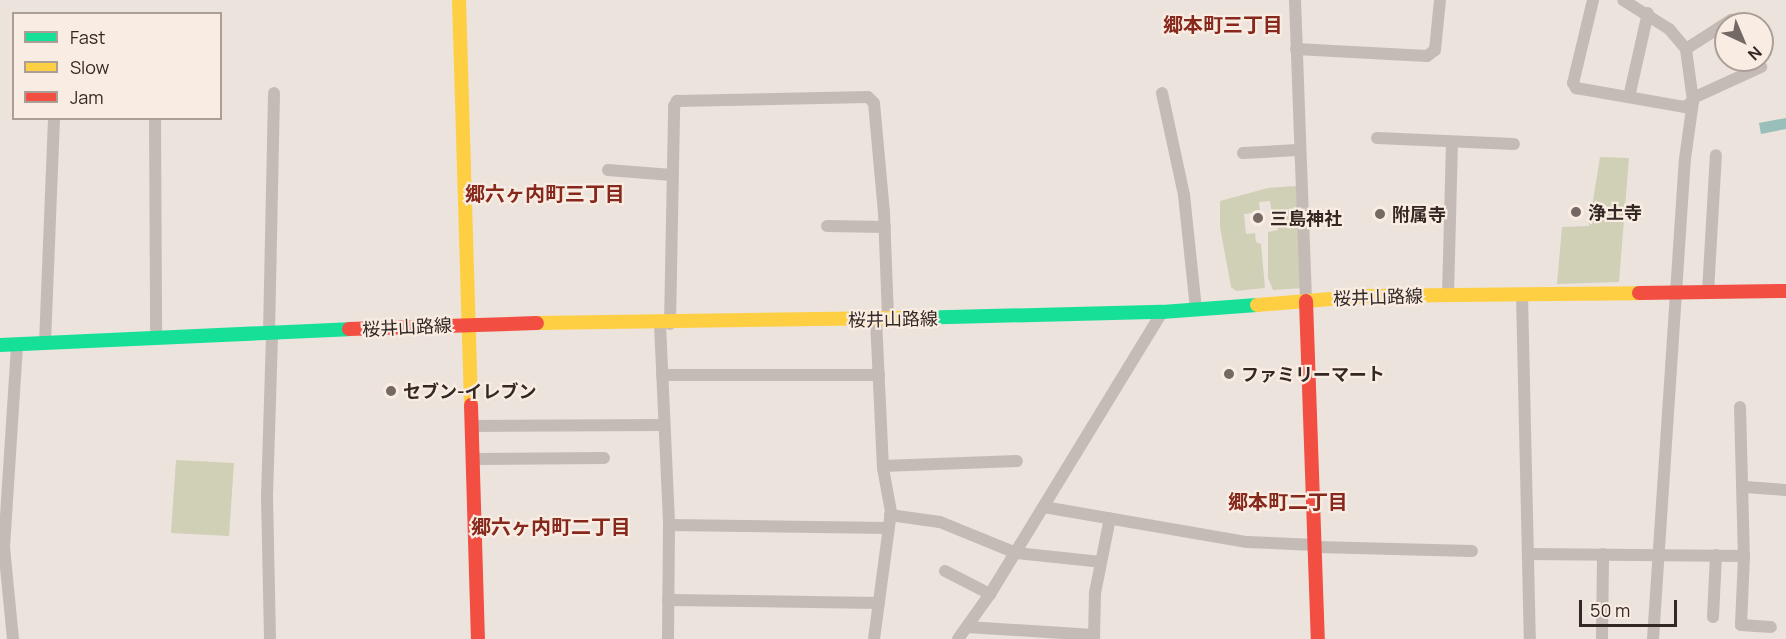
<!DOCTYPE html>
<html>
<head>
<meta charset="utf-8">
<style>
  body { margin:0 }
  #map { position:relative; width:1786px; height:639px; overflow:hidden; background:#ece3dd; font-family:Manrope,"Noto Sans JP",sans-serif }
  div>[style] { position:absolute }
  .green>* { inset:0; background:#cfd0b6 }
  .water>* { inset:0; background:#99bfba }
  .street>* { height:12px; margin:-6px; padding:0 6px; transform-origin:6px; border-radius:6px; background:#c4bbb7 }
  .fast>* { height:14px; margin:-7px; padding:0 7px; transform-origin:7px; border-radius:7px; background:#16e098 }
  .slow>* { height:14px; margin:-7px; padding:0 7px; transform-origin:7px; border-radius:7px; background:#ffcf43 }
  .jam>* { height:14px; margin:-7px; padding:0 7px; transform-origin:7px; border-radius:7px; background:#f24e42 }
  .dots>* { width:16px; height:16px; translate:-50% -50%; box-sizing:border-box; border:3px solid #f9ede3; border-radius:50% }
  span { translate:-50% -50%; white-space:nowrap; text-align:center; line-height:1.15; -webkit-text-stroke:4.5px #f9ede3; paint-order:stroke }
  .poi-label { font-size:18px; color:#342825; font-weight:700 }
  .left { translate:0 -50%; text-align:left }
  .street-label { font-size:18px; color:#342825 }
  .neighbourhood-label { font-size:20px; color:#86281b; font-weight:700 }
  .legend { position:absolute; left:12px; top:12px; width:210px; height:108px; box-sizing:border-box; background:#f9ede3; border:2px solid #aa9e97; margin:0; padding:8px 10px; list-style:none; font-size:18px; color:#342825 }
  .legend li { display:flex; align-items:center; gap:12px; height:30px }
  .legend b { width:30px; border:2px solid #aa9e97 }
  .north { position:absolute; left:1714px; top:12px; width:60px; height:60px; box-sizing:border-box; background:#f9ede3; border:2px solid #aa9e97; border-radius:50%; rotate:136deg; font-size:16px; font-weight:700; line-height:24px; text-align:center; color:#342825 }
  .north::after { content:''; display:block; margin:auto; width:21px; height:27px; background:#746965; clip-path:polygon(50% 0,100% 100%,50% 72%,0 100%) }
  .scale { position:absolute; left:1579px; top:600px; width:98px; height:27px; box-sizing:border-box; border:3px solid #342825; border-top:0; padding-left:8px; font-size:18px; line-height:21px; white-space:nowrap; color:#342825; -webkit-text-stroke:4px #f9ede3; paint-order:stroke }
</style>
</head>
<body>
<div id="map">
  <div class="green">
    <div style="clip-path:polygon(1600px 157px,1629px 158px,1619px 282px,1557px 284px,1562px 227px,1589px 226px)"></div>
    <div style="clip-path:polygon(1296px 186px,1302px 288px,1273px 290px,1268px 278px,1268px 232px,1278px 230px,1277px 222px,1273px 223px,1270px 201px,1259px 202px,1260px 212px,1244px 214px,1246px 234px,1255px 233px,1256px 242px,1261px 244px,1265px 288px,1236px 291px,1231px 287px,1220px 227px,1220px 201px,1268px 188px)"></div>
    <div style="clip-path:polygon(176px 460px,234px 463px,229px 536px,171px 533px)"></div>
  </div>
  <div class="water">
    <div style="clip-path:polygon(1786px 118px,1786px 129px,1761px 134px,1759px 123px)"></div>
  </div>
  <div class="street">
    <div style="left:1295px;top:0;width:301px;rotate:87.9deg"></div>
    <div style="left:1593px;top:0;width:85px;rotate:103.5deg"></div>
    <div style="left:1573px;top:83px;width:6px;rotate:59deg"></div>
    <div style="left:1576px;top:88px;width:111px;rotate:9.9deg"></div>
    <div style="left:1685px;top:107px;width:10px;rotate:-37deg"></div>
    <div style="left:1693px;top:101px;width:52px;rotate:-97.7deg"></div>
    <div style="left:1686px;top:49px;width:26px;rotate:-130deg"></div>
    <div style="left:1669px;top:29px;width:54px;rotate:-147.8deg"></div>
    <div style="left:1296px;top:49px;width:131px;rotate:3.1deg"></div>
    <div style="left:1427px;top:56px;width:10px;rotate:-37deg"></div>
    <div style="left:1435px;top:50px;width:50px;rotate:-84.3deg"></div>
    <div style="left:1686px;top:49px;width:54px;rotate:-32.8deg"></div>
    <div style="left:1162px;top:93px;width:104px;rotate:77.8deg"></div>
    <div style="left:1184px;top:195px;width:115px;rotate:84deg"></div>
    <div style="left:1629px;top:97px;width:86px;rotate:-77.3deg"></div>
    <div style="left:1693px;top:98px;width:75px;rotate:-24.5deg"></div>
    <div style="left:155px;top:118px;width:220px;rotate:89.7deg"></div>
    <div style="left:1377px;top:138px;width:137px;rotate:2.5deg"></div>
    <div style="left:1243px;top:153px;width:55px;rotate:-3.1deg"></div>
    <div style="left:608px;top:170px;width:64px;rotate:4.5deg"></div>
    <div style="left:827px;top:226px;width:58px;rotate:1deg"></div>
    <div style="left:1708px;top:292px;width:137px;rotate:-86.7deg"></div>
    <div style="left:1448px;top:295px;width:153px;rotate:-88.5deg"></div>
    <div style="left:1522px;top:295px;width:344px;rotate:88.7deg"></div>
    <div style="left:660px;top:324px;width:201px;rotate:87.4deg"></div>
    <div style="left:669px;top:525px;width:114px;rotate:90.5deg"></div>
    <div style="left:670px;top:324px;width:218px;rotate:-88.9deg"></div>
    <div style="left:674px;top:106px;width:6px;rotate:-59deg"></div>
    <div style="left:677px;top:101px;width:191px;rotate:-1.2deg"></div>
    <div style="left:868px;top:97px;width:8px;rotate:45deg"></div>
    <div style="left:874px;top:103px;width:110px;rotate:84.8deg"></div>
    <div style="left:884px;top:213px;width:106px;rotate:87.8deg"></div>
    <div style="left:269px;top:333px;width:240px;rotate:-88.8deg"></div>
    <div style="left:45px;top:343px;width:225px;rotate:-87.7deg"></div>
    <div style="left:662px;top:375px;width:217px"></div>
    <div style="left:1740px;top:407px;width:149px;rotate:88.5deg"></div>
    <div style="left:472px;top:426px;width:192px;rotate:-0.3deg"></div>
    <div style="left:473px;top:459px;width:131px;rotate:-0.4deg"></div>
    <div style="left:883px;top:466px;width:134px;rotate:-2.1deg"></div>
    <div style="left:1745px;top:487px;width:41px;rotate:4.2deg"></div>
    <div style="left:1044px;top:507px;width:206px;rotate:9.8deg"></div>
    <div style="left:1247px;top:542px;width:68px;rotate:2.5deg"></div>
    <div style="left:890px;top:515px;width:50px;rotate:8deg"></div>
    <div style="left:940px;top:522px;width:82px;rotate:22.2deg"></div>
    <div style="left:1016px;top:553px;width:85px;rotate:6deg"></div>
    <div style="left:669px;top:525px;width:219px;rotate:0.8deg"></div>
    <div style="left:1316px;top:547px;width:156px;rotate:1.5deg"></div>
    <div style="left:1528px;top:554px;width:216px;rotate:0.5deg"></div>
    <div style="left:1744px;top:556px;width:69px;rotate:92.5deg"></div>
    <div style="left:1741px;top:625px;width:30px;rotate:4deg"></div>
    <div style="left:945px;top:571px;width:51px;rotate:27.1deg"></div>
    <div style="left:668px;top:600px;width:211px;rotate:0.8deg"></div>
    <div style="left:1713px;top:617px;width:62px;rotate:-87.2deg"></div>
    <div style="left:967px;top:627px;width:127px;rotate:3.6deg"></div>
    <div style="left:13px;top:639px;width:92px;rotate:-95.6deg"></div>
    <div style="left:4px;top:547px;width:202px;rotate:-86.3deg"></div>
    <div style="left:270px;top:639px;width:143px;rotate:-91.2deg"></div>
    <div style="left:267px;top:496px;width:163px;rotate:-88.2deg"></div>
    <div style="left:874px;top:639px;width:128px;rotate:-82.4deg"></div>
    <div style="left:891px;top:512px;width:45px;rotate:-100.3deg"></div>
    <div style="left:883px;top:468px;width:149px;rotate:-92.7deg"></div>
    <div style="left:958px;top:639px;width:55px;rotate:-54.6deg"></div>
    <div style="left:990px;top:594px;width:330px;rotate:-58.6deg"></div>
    <div style="left:1094px;top:639px;width:46px;rotate:-88.8deg"></div>
    <div style="left:1095px;top:593px;width:76px;rotate:-78.7deg"></div>
    <div style="left:1602px;top:639px;width:85px;rotate:-89.3deg"></div>
    <div style="left:1653px;top:639px;width:481px;rotate:-86.2deg"></div>
    <div style="left:1685px;top:159px;width:59px;rotate:-82.1deg"></div>
  </div>
  <div class="fast">
    <div style="left:910px;top:318px;width:252px;rotate:-1.4deg"></div>
    <div style="left:1162px;top:312px;width:95px;rotate:-4.2deg"></div>
    <div style="left:0;top:345px;width:349px;rotate:-2.6deg"></div>
  </div>
  <div class="slow">
    <div style="left:459px;top:0;width:405px;rotate:88.3deg"></div>
    <div style="left:1257px;top:305px;width:110px;rotate:-4.7deg"></div>
    <div style="left:1367px;top:296px;width:272px;rotate:-0.6deg"></div>
    <div style="left:537px;top:323px;width:373px;rotate:-0.8deg"></div>
  </div>
  <div class="jam">
    <div style="left:1639px;top:293px;width:147px;rotate:-0.8deg"></div>
    <div style="left:1306px;top:301px;width:338px;rotate:88deg"></div>
    <div style="left:349px;top:329px;width:188px;rotate:-1.8deg"></div>
    <div style="left:471px;top:405px;width:234px;rotate:88.3deg"></div>
  </div>
  <div class="dots">
    <div style="left:1576px;top:212px;background:#746965"></div>
    <div style="left:1380px;top:214px;background:#746965"></div>
    <div style="left:1258px;top:218px;background:#746965"></div>
    <div style="left:1229px;top:374px;background:#746965"></div>
    <div style="left:391px;top:391px;background:#746965"></div>
  </div>
  <div class="poi-label">
    <span class="left" style="left:1588px;top:212px">浄土寺</span>
    <span class="left" style="left:1392px;top:214px">附属寺</span>
    <span class="left" style="left:1270px;top:218px">三島神社</span>
    <span class="left" style="left:1241px;top:374px">ファミリーマート</span>
    <span class="left" style="left:403px;top:391px">セブン-イレブン</span>
  </div>
  <div class="street-label">
    <span style="left:1378px;top:297px;rotate:-2deg">桜井山路線</span>
    <span style="left:893px;top:319px;rotate:-1deg">桜井山路線</span>
    <span style="left:407px;top:327px;rotate:-3deg">桜井山路線</span>
  </div>
  <div class="neighbourhood-label">
    <span style="left:1223px;top:24px">郷本町三丁目</span>
    <span style="left:545px;top:193px">郷六ヶ内町三丁目</span>
    <span style="left:1288px;top:501px">郷本町二丁目</span>
    <span style="left:551px;top:526px">郷六ヶ内町二丁目</span>
  </div>
  <ul class="legend">
  <li><b style="height:8px;background:#16e098"></b>Fast</li>
  <li><b style="height:8px;background:#ffcf43"></b>Slow</li>
  <li><b style="height:8px;background:#f24e42"></b>Jam</li>
  </ul>
  <div class="north">N</div>
  <div class="scale">50 m</div>
</div>
</body>
</html>
